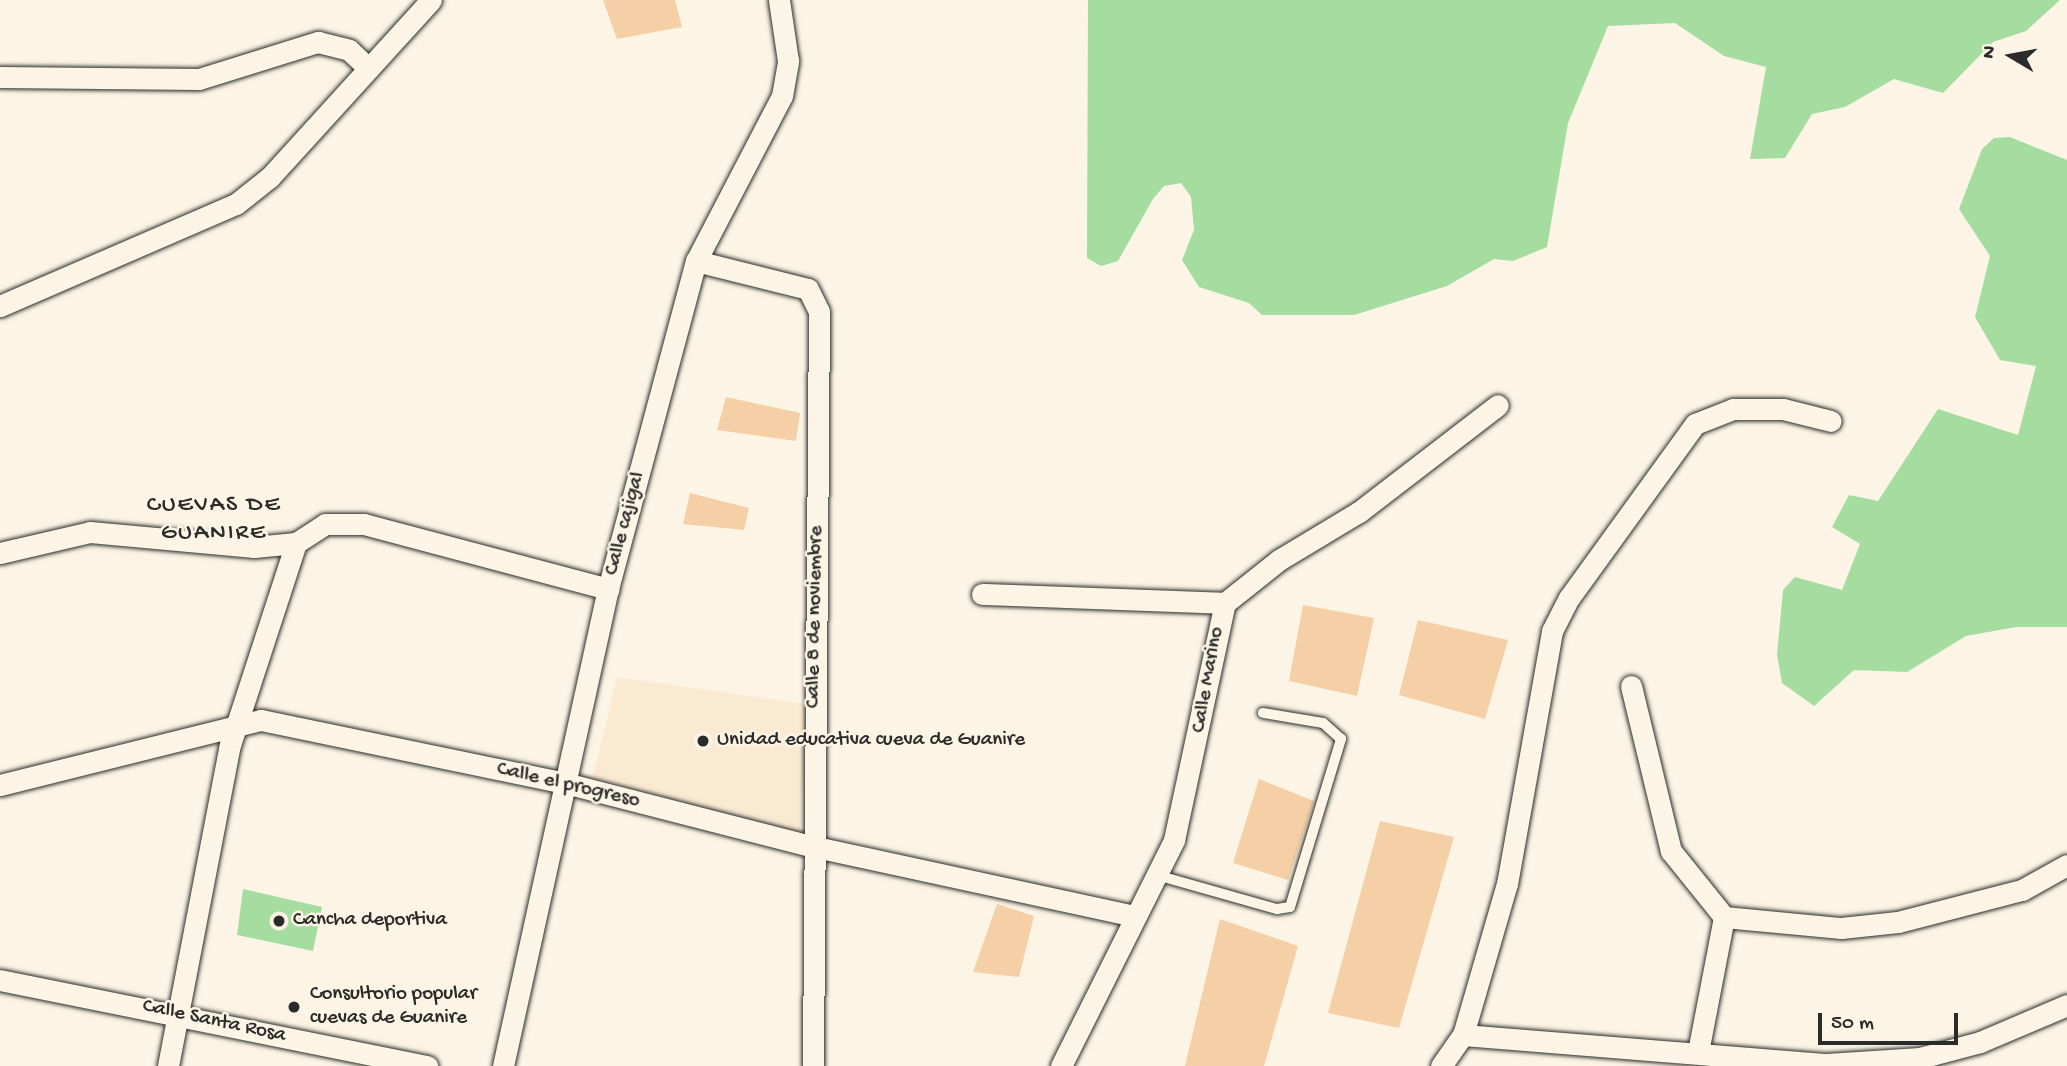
<!DOCTYPE html>
<html>
<head>
<meta charset="utf-8">
<style>
  body { margin:0 }
  #map { position:relative; width:2067px; height:1066px; overflow:hidden; background:#fcf5e5; font-family:"Gochi Hand",sans-serif }
  div>[style] { position:absolute }
  .built>* { inset:0; background:#faead2 }
  .green>* { inset:0; background:#a5dca0 }
  .building>* { inset:0; background:#f5cfa5 }
  .roads { filter:drop-shadow(0 0 2px #2b2b2b) drop-shadow(0 0 2px #2b2b2b) }
  .lane>* { height:10px; margin:-5px; padding:0 5px; transform-origin:5px; border-radius:5px; background:#fcf5e5 }
  .street>* { height:21px; margin:-10.5px; padding:0 10.5px; transform-origin:10.5px; border-radius:10.5px; background:#fcf5e5 }
  .dots>* { width:19px; height:19px; translate:-50% -50%; box-sizing:border-box; border:4px solid #fcf5e5; border-radius:50% }
  span { translate:-50% -50%; white-space:nowrap; text-align:center; line-height:1.15; -webkit-text-stroke:5px #fcf5e5; paint-order:stroke }
  .street-label { font-size:21px; color:#2b2b2b }
  .poi-label { font-size:21px; color:#2b2b2b }
  .left { translate:0 -50%; text-align:left }
  .quarter-label { font-size:24px; color:#2b2b2b; letter-spacing:2px }
  .north { position:absolute; left:1976px; top:21px; width:70px; height:70px; -webkit-text-stroke:5px #fcf5e5; paint-order:stroke; rotate:280deg; font-size:19px; font-weight:700; line-height:28px; text-align:center; color:#2b2b2b }
  .north::after { content:''; display:block; margin:auto; width:24px; height:32px; background:#2b2b2b; clip-path:polygon(50% 0,100% 100%,50% 72%,0 100%) }
  .scale { position:absolute; left:1818px; top:1013px; width:140px; height:32px; box-sizing:border-box; border:4px solid #2b2b2b; border-top:0; padding-left:9px; font-size:21px; line-height:24px; white-space:nowrap; color:#2b2b2b; -webkit-text-stroke:5px #fcf5e5; paint-order:stroke }
</style>
</head>
<body>
<div id="map">
  <div class="built">
    <div style="clip-path:polygon(617px 677px,806px 704px,800px 835px,593px 777px)"></div>
  </div>
  <div class="green">
    <div style="clip-path:polygon(1088px 0,2060px 0,2026px 31px,1993px 42px,1943px 93px,1894px 79px,1845px 107px,1812px 114px,1785px 158px,1750px 159px,1766px 67px,1724px 56px,1675px 23px,1608px 26px,1568px 123px,1547px 247px,1513px 261px,1494px 259px,1447px 286px,1354px 315px,1262px 315px,1249px 303px,1199px 287px,1182px 260px,1194px 230px,1191px 197px,1181px 183px,1164px 186px,1153px 199px,1118px 261px,1101px 266px,1087px 258px)"></div>
    <div style="clip-path:polygon(2010px 137px,2067px 160px,2067px 627px,2016px 627px,1966px 636px,1907px 672px,1854px 670px,1814px 706px,1782px 683px,1777px 655px,1783px 590px,1795px 577px,1842px 590px,1860px 544px,1832px 527px,1849px 495px,1878px 501px,1938px 409px,2018px 435px,2036px 366px,2000px 360px,1975px 317px,1990px 256px,1959px 209px,1982px 149px,1994px 138px)"></div>
    <div style="clip-path:polygon(243px 889px,322px 907px,313px 951px,237px 935px)"></div>
  </div>
  <div class="building">
    <div style="clip-path:polygon(603px 0,675px 0,682px 27px,617px 39px)"></div>
    <div style="clip-path:polygon(726px 397px,800px 413px,796px 441px,717px 430px)"></div>
    <div style="clip-path:polygon(690px 493px,749px 508px,744px 530px,683px 524px)"></div>
    <div style="clip-path:polygon(1303px 605px,1374px 618px,1357px 696px,1289px 681px)"></div>
    <div style="clip-path:polygon(1418px 620px,1508px 640px,1485px 719px,1399px 695px)"></div>
    <div style="clip-path:polygon(1259px 779px,1314px 801px,1288px 880px,1233px 863px)"></div>
    <div style="clip-path:polygon(1380px 821px,1454px 837px,1399px 1028px,1328px 1013px)"></div>
    <div style="clip-path:polygon(997px 904px,1034px 916px,1019px 977px,973px 972px)"></div>
    <div style="clip-path:polygon(1220px 919px,1298px 946px,1264px 1066px,1185px 1066px)"></div>
  </div>
  <div class="roads">
    <div class="lane">
      <div style="left:1160px;top:876px;width:122px;rotate:15.8deg"></div>
      <div style="left:1277px;top:909px;width:13px;rotate:-9deg"></div>
      <div style="left:1290px;top:907px;width:176px;rotate:-73.1deg"></div>
      <div style="left:1341px;top:739px;width:24px;rotate:-138deg"></div>
      <div style="left:1323px;top:723px;width:61px;rotate:-170.5deg"></div>
    </div>
    <div class="street">
      <div style="left:0;top:77px;width:199px;rotate:0.6deg"></div>
      <div style="left:199px;top:79px;width:125px;rotate:-17.3deg"></div>
      <div style="left:318px;top:42px;width:32px;rotate:14deg"></div>
      <div style="left:349px;top:50px;width:23px;rotate:43deg"></div>
      <div style="left:696px;top:261px;width:115px;rotate:14deg"></div>
      <div style="left:808px;top:289px;width:25px;rotate:64deg"></div>
      <div style="left:819px;top:312px;width:754px;rotate:90.46deg"></div>
      <div style="left:0;top:306px;width:257px;rotate:-23.4deg"></div>
      <div style="left:236px;top:204px;width:43px;rotate:-38.5deg"></div>
      <div style="left:270px;top:177px;width:239px;rotate:-47.7deg"></div>
      <div style="left:0;top:553px;width:92px;rotate:-13.1deg"></div>
      <div style="left:90px;top:532px;width:165px;rotate:5.2deg"></div>
      <div style="left:254px;top:547px;width:42px;rotate:-5.4deg"></div>
      <div style="left:296px;top:543px;width:35px;rotate:-33deg"></div>
      <div style="left:325px;top:524px;width:39px"></div>
      <div style="left:364px;top:524px;width:253px;rotate:14.9deg"></div>
      <div style="left:982px;top:594px;width:243px;rotate:2.1deg"></div>
      <div style="left:1631px;top:686px;width:170px;rotate:76.4deg"></div>
      <div style="left:1671px;top:851px;width:85px;rotate:51.2deg"></div>
      <div style="left:0;top:785px;width:269px;rotate:-14deg"></div>
      <div style="left:261px;top:720px;width:310px;rotate:11.7deg"></div>
      <div style="left:565px;top:783px;width:254px;rotate:14.4deg"></div>
      <div style="left:811px;top:846px;width:331px;rotate:12.2deg"></div>
      <div style="left:0;top:980px;width:436px;rotate:11.4deg"></div>
      <div style="left:1463px;top:1035px;width:365px;rotate:4.6deg"></div>
      <div style="left:1827px;top:1064px;width:93px;rotate:-3.7deg"></div>
      <div style="left:1920px;top:1058px;width:62px;rotate:-14.9deg"></div>
      <div style="left:1980px;top:1042px;width:95px;rotate:-23deg"></div>
      <div style="left:1698px;top:1052px;width:137px;rotate:-79.1deg"></div>
      <div style="left:1724px;top:917px;width:118px;rotate:5.4deg"></div>
      <div style="left:1841px;top:928px;width:57px;rotate:-6deg"></div>
      <div style="left:1898px;top:922px;width:128px;rotate:-14.5deg"></div>
      <div style="left:2022px;top:890px;width:51px;rotate:-29.1deg"></div>
      <div style="left:168px;top:1066px;width:327px;rotate:-79.1deg"></div>
      <div style="left:230px;top:745px;width:213px;rotate:-71.9deg"></div>
      <div style="left:503px;top:1066px;width:488px;rotate:-77.6deg"></div>
      <div style="left:608px;top:589px;width:340px;rotate:-75deg"></div>
      <div style="left:696px;top:261px;width:186px;rotate:-62.5deg"></div>
      <div style="left:782px;top:96px;width:36px;rotate:-80deg"></div>
      <div style="left:788px;top:61px;width:62px;rotate:-98.4deg"></div>
      <div style="left:1061px;top:1066px;width:253px;rotate:-63.4deg"></div>
      <div style="left:1174px;top:840px;width:242px;rotate:-77.9deg"></div>
      <div style="left:1225px;top:603px;width:69px;rotate:-38.5deg"></div>
      <div style="left:1279px;top:560px;width:93px;rotate:-31deg"></div>
      <div style="left:1359px;top:512px;width:175px;rotate:-37.6deg"></div>
      <div style="left:1441px;top:1066px;width:38px;rotate:-55deg"></div>
      <div style="left:1463px;top:1035px;width:157px;rotate:-73.8deg"></div>
      <div style="left:1507px;top:884px;width:257px;rotate:-79.9deg"></div>
      <div style="left:1552px;top:631px;width:37px;rotate:-63deg"></div>
      <div style="left:1569px;top:598px;width:215px;rotate:-54.1deg"></div>
      <div style="left:1695px;top:424px;width:41px;rotate:-21.5deg"></div>
      <div style="left:1733px;top:409px;width:50px"></div>
      <div style="left:1783px;top:409px;width:49px;rotate:14deg"></div>
    </div>
  </div>
  <div class="dots">
    <div style="left:703px;top:741px;background:#2b2b2b"></div>
    <div style="left:279px;top:921px;background:#2b2b2b"></div>
    <div style="left:294px;top:1007px;background:#2b2b2b"></div>
  </div>
  <div class="street-label">
    <span style="left:626px;top:524px;rotate:-75deg">Calle cajigal</span>
    <span style="left:816px;top:617px;rotate:-89deg">Calle 8 de noviembre</span>
    <span style="left:1209px;top:680px;rotate:-80deg">Calle Marino</span>
    <span style="left:568px;top:786px;rotate:13deg">Calle el progreso</span>
    <span style="left:214px;top:1022px;rotate:12deg">Calle Santa Rosa</span>
  </div>
  <div class="poi-label">
    <span class="left" style="left:717px;top:741px">Unidad educativa cueva de Guanire</span>
    <span class="left" style="left:293px;top:921px">Cancha deportiva</span>
    <span class="left" style="left:310px;top:1007px">Consultorio popular<br>cuevas de Guanire</span>
  </div>
  <div class="quarter-label">
    <span style="left:214px;top:520px">CUEVAS DE<br>GUANIRE</span>
  </div>
  <div class="north">N</div>
  <div class="scale">50 m</div>
</div>
</body>
</html>
